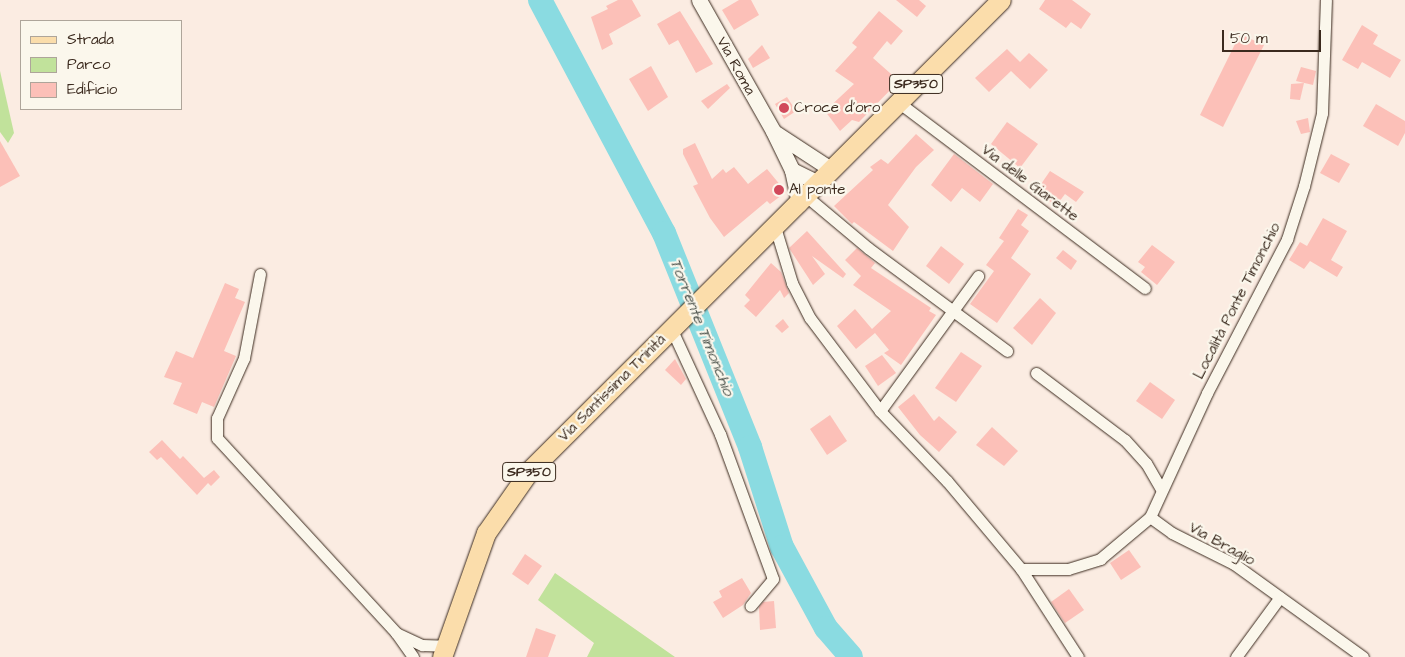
<!DOCTYPE html>
<html>
<head>
<meta charset="utf-8">
<style>
  body { margin:0 }
  #map { position:relative; width:1405px; height:657px; overflow:hidden; background:#fbece2; font-family:"Architects Daughter",sans-serif }
  div>[style] { position:absolute }
  .green>* { inset:0; background:#c1e29b }
  .river>* { height:24px; margin:-12px; padding:0 12px; transform-origin:12px; border-radius:12px; background:#8adbe1 }
  .building>* { inset:0; background:#fcc0b8 }
  .roads { filter:drop-shadow(0 0 1px #3b2a1e) drop-shadow(0 0 1px #3b2a1e) }
  .minor>* { height:11px; margin:-5.5px; padding:0 5.5px; transform-origin:5.5px; border-radius:5.5px; background:#fbf7ec }
  .tertiary>* { height:15px; margin:-7.5px; padding:0 7.5px; transform-origin:7.5px; border-radius:7.5px; background:#fbf7ec }
  .primary>* { height:19px; margin:-9.5px; padding:0 9.5px; transform-origin:9.5px; border-radius:9.5px; background:#fbddab }
  .dots>* { width:14px; height:14px; translate:-50% -50%; box-sizing:border-box; border:2px solid #fbf7ec; border-radius:50% }
  span { translate:-50% -50%; white-space:nowrap; text-align:center; line-height:1.15; -webkit-text-stroke:4.5px #fbf7ec; paint-order:stroke }
  .shield-label span { padding:1px 4px; background:#fbf7ec; border:1px solid; border-radius:4px; -webkit-text-stroke-width:0 }
  .shield-label { font-size:14px; color:#3b2a1e; font-weight:700 }
  .street-label { font-size:15px; color:#3b2a1e }
  .poi-label { font-size:15px; color:#3b2a1e }
  .left { translate:0 -50%; text-align:left }
  .water-label { font-size:16px; color:#4f564f; font-style:italic }
  .legend { position:absolute; left:20px; top:20px; width:162px; height:90px; box-sizing:border-box; background:#fbf7ec; border:1px solid #aea59a; margin:0; padding:6px 9px; list-style:none; font-size:15px; color:#3b2a1e }
  .legend li { display:flex; align-items:center; gap:10px; height:25px }
  .legend b { width:25px; border:1px solid #aea59a }
  .scale { position:absolute; left:1222px; top:30px; width:99px; height:22px; box-sizing:border-box; border:2px solid #3b2a1e; border-top:0; padding-left:6px; font-size:15px; line-height:18px; white-space:nowrap; color:#3b2a1e; -webkit-text-stroke:4px #fbf7ec; paint-order:stroke }
</style>
</head>
<body>
<div id="map">
  <div class="green">
    <div style="clip-path:polygon(0 71px,14px 133px,8px 143px,0 132px)"></div>
    <div style="clip-path:polygon(555px 573px,675px 657px,587px 657px,594px 643px,538px 600px)"></div>
  </div>
  <div class="river">
    <div style="left:540px;top:0;width:264px;rotate:62deg"></div>
    <div style="left:664px;top:233px;width:231px;rotate:68.1deg"></div>
    <div style="left:750px;top:447px;width:105px;rotate:72.3deg"></div>
    <div style="left:782px;top:547px;width:92px;rotate:61.5deg"></div>
    <div style="left:826px;top:628px;width:38px;rotate:49deg"></div>
  </div>
  <div class="building">
    <div style="clip-path:polygon(618px 0,632px 0,641px 16px,609px 34px,613px 44px,602px 50px,591px 17px,608px 9px,606px 6px)"></div>
    <div style="clip-path:polygon(739px 0,751px 0,759px 15px,734px 30px,722px 10px)"></div>
    <div style="clip-path:polygon(896px 0,919px 0,926px 6px,917px 17px)"></div>
    <div style="clip-path:polygon(1045px 0,1072px 0,1091px 14px,1081px 29px,1071px 22px,1066px 28px,1039px 9px)"></div>
    <div style="clip-path:polygon(680px 11px,713px 64px,696px 73px,678px 40px,669px 45px,657px 24px)"></div>
    <div style="clip-path:polygon(879px 11px,903px 31px,891px 45px,887px 41px,873px 58px,899px 81px,859px 122px,852px 120px,840px 131px,825px 111px,854px 84px,835px 71px,857px 47px,852px 43px)"></div>
    <div style="clip-path:polygon(1362px 25px,1378px 35px,1373px 44px,1401px 60px,1390px 78px,1362px 62px,1358px 69px,1342px 60px)"></div>
    <div style="clip-path:polygon(1240px 34px,1264px 45px,1223px 127px,1200px 115px)"></div>
    <div style="clip-path:polygon(762px 45px,770px 58px,753px 68px,748px 59px)"></div>
    <div style="clip-path:polygon(1007px 49px,1020px 62px,1029px 53px,1048px 70px,1030px 89px,1011px 71px,989px 92px,975px 78px)"></div>
    <div style="clip-path:polygon(651px 66px,668px 97px,648px 111px,629px 79px)"></div>
    <div style="clip-path:polygon(1301px 67px,1316px 71px,1313px 85px,1296px 81px)"></div>
    <div style="clip-path:polygon(1304px 83px,1300px 100px,1290px 99px,1291px 84px)"></div>
    <div style="clip-path:polygon(727px 84px,730px 88px,708px 109px,701px 101px)"></div>
    <div style="clip-path:polygon(787px 97px,796px 111px,784px 119px,775px 104px)"></div>
    <div style="clip-path:polygon(1376px 104px,1405px 121px,1405px 133px,1398px 146px,1363px 126px)"></div>
    <div style="clip-path:polygon(1308px 118px,1310px 132px,1301px 134px,1296px 121px)"></div>
    <div style="clip-path:polygon(1007px 122px,1038px 144px,1020px 168px,991px 144px)"></div>
    <div style="clip-path:polygon(916px 134px,934px 150px,916px 167px,888px 205px,909px 227px,893px 251px,854px 222px,852px 224px,834px 206px,873px 170px,870px 167px,881px 159px,888px 164px)"></div>
    <div style="clip-path:polygon(0 141px,20px 176px,0 187px)"></div>
    <div style="clip-path:polygon(695px 143px,712px 179px,723px 169px,726px 173px,734px 167px,748px 184px,767px 169px,786px 192px,770px 204px,767px 201px,724px 237px,710px 218px,693px 186px,698px 184px,683px 154px,683px 149px)"></div>
    <div style="clip-path:polygon(954px 154px,993px 184px,980px 202px,962px 188px,951px 202px,931px 185px)"></div>
    <div style="clip-path:polygon(1331px 154px,1350px 164px,1339px 183px,1320px 173px)"></div>
    <div style="clip-path:polygon(1050px 171px,1084px 192px,1076px 202px,1065px 194px,1056px 206px,1045px 198px,1049px 194px,1039px 187px)"></div>
    <div style="clip-path:polygon(1018px 209px,1028px 215px,1021px 225px,1029px 231px,1011px 258px,1031px 274px,997px 323px,970px 304px,994px 271px,986px 265px,1004px 241px,999px 238px)"></div>
    <div style="clip-path:polygon(1323px 218px,1347px 231px,1331px 260px,1343px 267px,1337px 277px,1310px 261px,1304px 269px,1289px 260px,1300px 242px,1307px 246px)"></div>
    <div style="clip-path:polygon(807px 231px,846px 274px,843px 278px,812px 256px,825px 274px,813px 285px,789px 248px)"></div>
    <div style="clip-path:polygon(1152px 245px,1175px 262px,1157px 285px,1141px 272px,1145px 267px,1138px 262px)"></div>
    <div style="clip-path:polygon(941px 246px,964px 264px,949px 284px,926px 266px)"></div>
    <div style="clip-path:polygon(857px 248px,875px 263px,871px 268px,931px 308px,929px 311px,936px 315px,901px 365px,884px 353px,889px 350px,875px 333px,856px 349px,837px 326px,855px 309px,872px 329px,891px 311px,853px 285px,861px 276px,845px 260px)"></div>
    <div style="clip-path:polygon(1063px 250px,1077px 261px,1071px 270px,1056px 258px)"></div>
    <div style="clip-path:polygon(771px 263px,781px 272px,789px 293px,784px 298px,780px 290px,756px 317px,744px 306px,750px 300px,745px 295px)"></div>
    <div style="clip-path:polygon(225px 283px,239px 289px,235px 298px,245px 302px,224px 351px,236px 356px,214px 407px,202px 402px,197px 414px,173px 404px,182px 383px,164px 377px,176px 351px,193px 358px)"></div>
    <div style="clip-path:polygon(1040px 298px,1056px 313px,1032px 345px,1013px 328px)"></div>
    <div style="clip-path:polygon(783px 319px,789px 327px,782px 333px,775px 326px)"></div>
    <div style="clip-path:polygon(961px 352px,982px 366px,956px 402px,935px 388px)"></div>
    <div style="clip-path:polygon(882px 355px,896px 373px,878px 386px,865px 366px)"></div>
    <div style="clip-path:polygon(675px 359px,686px 379px,681px 385px,665px 370px)"></div>
    <div style="clip-path:polygon(1150px 382px,1175px 400px,1162px 419px,1136px 401px)"></div>
    <div style="clip-path:polygon(914px 394px,934px 421px,939px 416px,957px 432px,939px 452px,920px 435px,898px 407px)"></div>
    <div style="clip-path:polygon(830px 415px,847px 441px,827px 455px,810px 429px)"></div>
    <div style="clip-path:polygon(992px 427px,1018px 451px,1004px 466px,976px 445px)"></div>
    <div style="clip-path:polygon(162px 440px,180px 459px,183px 456px,204px 478px,214px 470px,220px 477px,211px 486px,208px 483px,197px 495px,161px 457px,157px 460px,149px 452px)"></div>
    <div style="clip-path:polygon(1129px 550px,1141px 567px,1121px 580px,1110px 563px)"></div>
    <div style="clip-path:polygon(525px 554px,542px 566px,528px 585px,512px 574px)"></div>
    <div style="clip-path:polygon(742px 578px,751px 593px,743px 605px,723px 618px,713px 602px,722px 597px,719px 591px)"></div>
    <div style="clip-path:polygon(1069px 589px,1084px 610px,1065px 623px,1051px 602px)"></div>
    <div style="clip-path:polygon(774px 601px,776px 628px,760px 630px,759px 607px,763px 602px)"></div>
    <div style="clip-path:polygon(536px 628px,556px 635px,548px 657px,526px 657px)"></div>
  </div>
  <div class="roads">
    <div class="minor">
      <div style="left:898px;top:102px;width:309px;rotate:37deg"></div>
      <div style="left:806px;top:196px;width:81px;rotate:40deg"></div>
      <div style="left:868px;top:248px;width:173px;rotate:36.5deg"></div>
      <div style="left:775px;top:227px;width:59px;rotate:73.1deg"></div>
      <div style="left:792px;top:283px;width:39px;rotate:63deg"></div>
      <div style="left:810px;top:318px;width:116px;rotate:53deg"></div>
      <div style="left:880px;top:411px;width:97px;rotate:46.3deg"></div>
      <div style="left:947px;top:481px;width:115px;rotate:49.9deg"></div>
      <div style="left:1021px;top:569px;width:47px"></div>
      <div style="left:1068px;top:569px;width:34px;rotate:-17deg"></div>
      <div style="left:1100px;top:559px;width:65px;rotate:-40deg"></div>
      <div style="left:1150px;top:517px;width:136px;rotate:-65.3deg"></div>
      <div style="left:1207px;top:393px;width:174px;rotate:-62.5deg"></div>
      <div style="left:1287px;top:239px;width:56px;rotate:-72.2deg"></div>
      <div style="left:1304px;top:186px;width:75px;rotate:-76.1deg"></div>
      <div style="left:1322px;top:113px;width:113px;rotate:-88deg"></div>
      <div style="left:260px;top:274px;width:86px;rotate:100.8deg"></div>
      <div style="left:244px;top:358px;width:66px;rotate:114.2deg"></div>
      <div style="left:217px;top:418px;width:20px;rotate:90deg"></div>
      <div style="left:217px;top:438px;width:265px;rotate:47.4deg"></div>
      <div style="left:396px;top:633px;width:29px;rotate:25deg"></div>
      <div style="left:422px;top:645px;width:23px;rotate:2deg"></div>
      <div style="left:671px;top:328px;width:117px;rotate:65.2deg"></div>
      <div style="left:720px;top:434px;width:154px;rotate:69.9deg"></div>
      <div style="left:773px;top:579px;width:35px;rotate:130deg"></div>
      <div style="left:1036px;top:373px;width:111px;rotate:37deg"></div>
      <div style="left:1125px;top:440px;width:31px;rotate:48deg"></div>
      <div style="left:1146px;top:463px;width:30px;rotate:60deg"></div>
      <div style="left:880px;top:411px;width:167px;rotate:-54deg"></div>
      <div style="left:1150px;top:517px;width:27px;rotate:36deg"></div>
      <div style="left:1172px;top:533px;width:69px;rotate:26.6deg"></div>
      <div style="left:1234px;top:564px;width:159px;rotate:35.8deg"></div>
      <div style="left:1021px;top:569px;width:105px;rotate:57.1deg"></div>
      <div style="left:397px;top:634px;width:28px;rotate:55deg"></div>
      <div style="left:1236px;top:657px;width:74px;rotate:-53.7deg"></div>
    </div>
    <div class="tertiary">
      <div style="left:699px;top:0;width:150px;rotate:60.5deg"></div>
      <div style="left:773px;top:131px;width:43px;rotate:64deg"></div>
      <div style="left:792px;top:170px;width:35px;rotate:78deg"></div>
      <div style="left:774px;top:132px;width:69px;rotate:33.2deg"></div>
      <div style="left:792px;top:170px;width:30px;rotate:26deg"></div>
    </div>
    <div class="primary">
      <div style="left:442px;top:657px;width:132px;rotate:-70.5deg"></div>
      <div style="left:486px;top:533px;width:77px;rotate:-55.1deg"></div>
      <div style="left:530px;top:470px;width:665px;rotate:-44.94deg"></div>
    </div>
  </div>
  <div class="dots">
    <div style="left:784px;top:108px;background:#d1495b"></div>
    <div style="left:779px;top:190px;background:#d1495b"></div>
  </div>
  <div class="shield-label">
    <span style="left:916px;top:84px">SP350</span>
    <span style="left:529px;top:472px">SP350</span>
  </div>
  <div class="street-label">
    <span style="left:736px;top:66px;rotate:61deg">Via Roma</span>
    <span style="left:1030px;top:183px;rotate:37deg">Via delle Giarette</span>
    <span style="left:1237px;top:301px;rotate:-63deg">Località Ponte Timonchio</span>
    <span style="left:612px;top:388px;rotate:-45deg">Via Santissima Trinità</span>
    <span style="left:1222px;top:544px;rotate:29deg">Via Braglio</span>
  </div>
  <div class="poi-label">
    <span class="left" style="left:794px;top:108px">Croce d'oro</span>
    <span class="left" style="left:789px;top:190px">Al ponte</span>
  </div>
  <div class="water-label">
    <span style="left:702px;top:327px;rotate:68deg">Torrente Timonchio</span>
  </div>
  <ul class="legend">
  <li><b style="height:6px;background:#fbddab"></b>Strada</li>
  <li><b style="height:14px;background:#c1e29b"></b>Parco</li>
  <li><b style="height:14px;background:#fcc0b8"></b>Edificio</li>
  </ul>
  <div class="scale">50 m</div>
</div>
</body>
</html>
